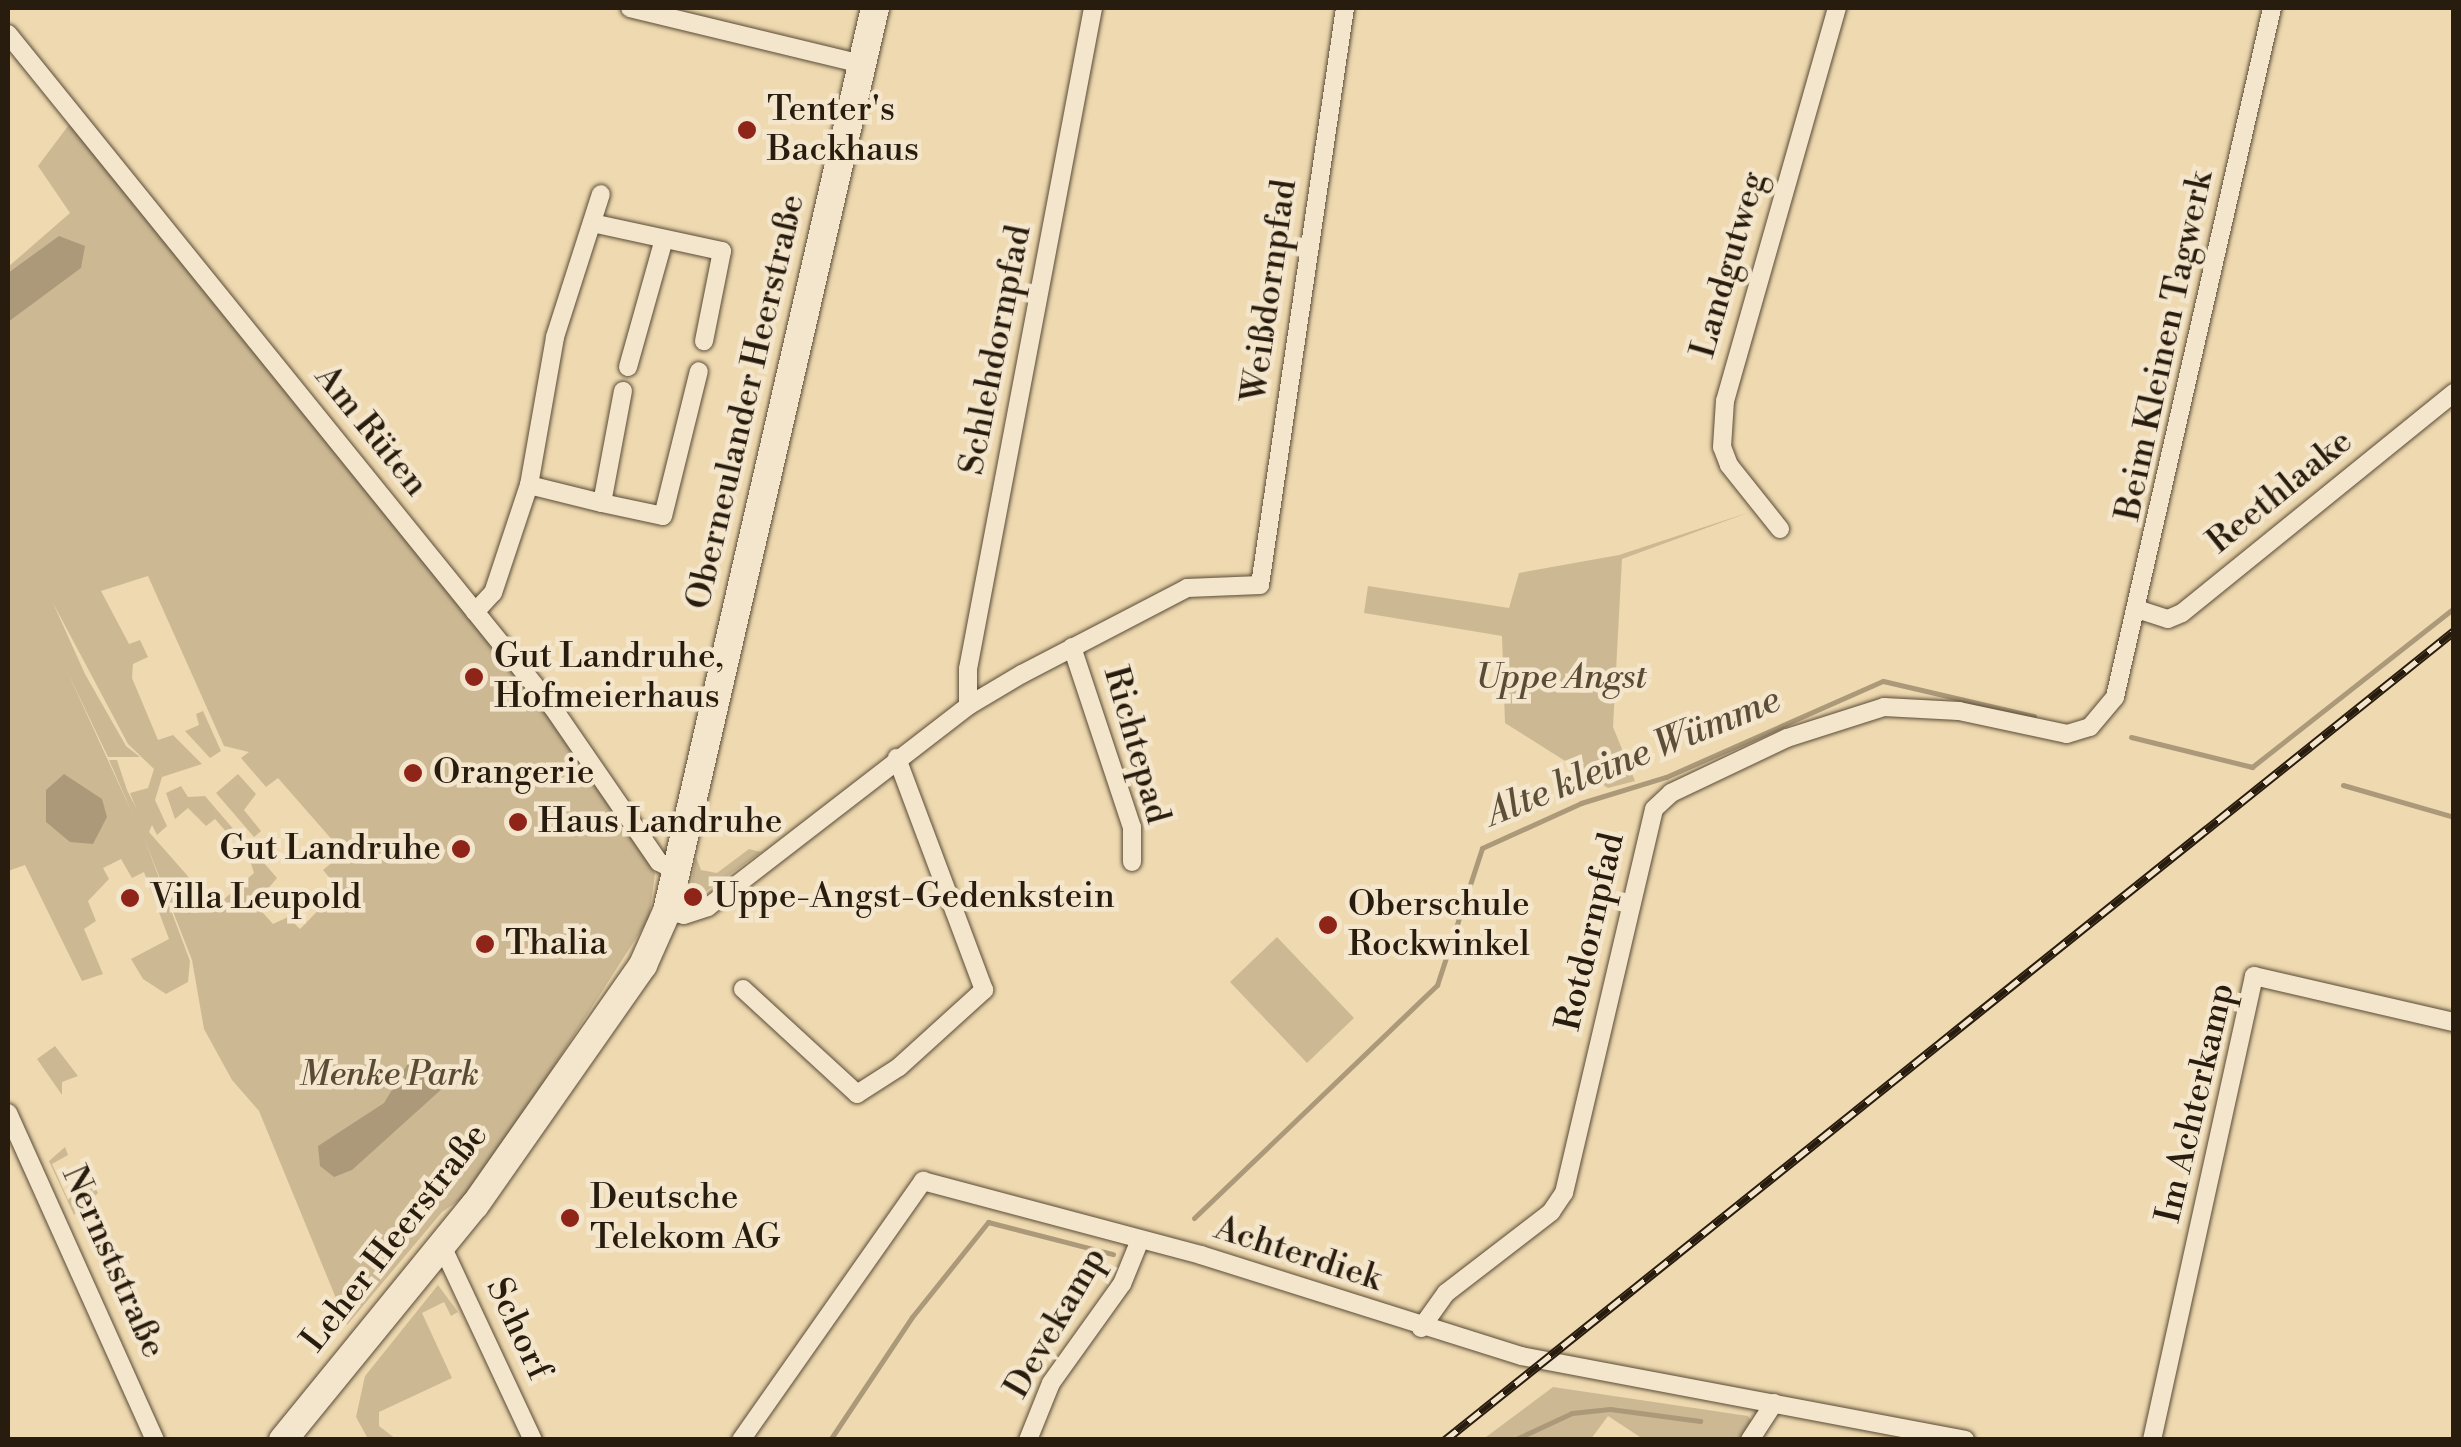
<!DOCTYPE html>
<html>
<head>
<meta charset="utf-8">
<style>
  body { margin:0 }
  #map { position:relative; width:2461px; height:1447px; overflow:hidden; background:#eed9b0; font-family:"Libre Bodoni",serif }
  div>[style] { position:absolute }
  .green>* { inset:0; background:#ccb994 }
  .water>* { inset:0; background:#ab9979 }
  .stream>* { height:5px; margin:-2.5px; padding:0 2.5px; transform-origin:2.5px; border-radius:2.5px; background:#ab9979 }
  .roads { filter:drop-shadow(0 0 2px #5a4b36) drop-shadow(0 0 2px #5a4b36) }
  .minor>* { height:18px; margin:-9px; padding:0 9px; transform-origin:9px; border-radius:9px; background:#f4e6cc }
  .secondary>* { height:28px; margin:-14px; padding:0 14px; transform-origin:14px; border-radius:14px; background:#f4e6cc }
  .rail>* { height:9px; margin-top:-4.5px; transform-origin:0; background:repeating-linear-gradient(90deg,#f4e6cc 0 15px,#281c0e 0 30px); box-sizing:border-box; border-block:2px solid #281c0e }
  .dots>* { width:28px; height:28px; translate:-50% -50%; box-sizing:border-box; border:5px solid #f4e6cc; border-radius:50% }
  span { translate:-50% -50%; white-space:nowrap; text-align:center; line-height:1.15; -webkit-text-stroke:9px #f4e6cc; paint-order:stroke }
  .poi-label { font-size:35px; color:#281c0e }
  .left { translate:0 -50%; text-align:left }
  .right { translate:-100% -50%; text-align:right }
  .street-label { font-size:35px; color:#281c0e }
  .park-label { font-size:35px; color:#594b36; font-style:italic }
  .water-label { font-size:38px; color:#5c4e39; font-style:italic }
  .frame { position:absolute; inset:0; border:10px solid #281c0e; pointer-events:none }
</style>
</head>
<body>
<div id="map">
  <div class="green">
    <div style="clip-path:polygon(evenodd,71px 122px,532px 694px,655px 873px,649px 918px,533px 1099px,464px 1197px,442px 1212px,347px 1325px,259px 1111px,232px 1080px,204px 1029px,192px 960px,144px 838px,190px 961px,188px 982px,166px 994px,143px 979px,131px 959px,169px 939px,144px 872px,132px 878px,121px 859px,103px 868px,109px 879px,88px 901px,96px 921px,84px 929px,103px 974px,82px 981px,25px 865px,8px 871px,8px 267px,70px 213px,38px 166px,71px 122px,148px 576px,224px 746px,249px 752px,241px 758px,266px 787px,278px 778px,334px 842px,326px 850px,335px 860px,323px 870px,339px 889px,300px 929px,288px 917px,273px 924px,255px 904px,277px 878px,243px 839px,254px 873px,215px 907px,149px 832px,152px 825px,157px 835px,167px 826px,155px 800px,162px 777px,202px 764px,173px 735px,158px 740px,132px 678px,133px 664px,148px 657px,140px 640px,129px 644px,101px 591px,148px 576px,71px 122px,53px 603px,128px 744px,154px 769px,148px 788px,130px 793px,136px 808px,127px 790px,117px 760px,109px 760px,133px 815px,67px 671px,108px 757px,140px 757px,126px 746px,85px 674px,53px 603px)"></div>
    <div style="clip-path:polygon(1750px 512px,1622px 559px,1613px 727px,1635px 781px,1608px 788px,1505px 723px,1502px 636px,1364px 613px,1368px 586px,1509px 608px,1519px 573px,1619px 555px)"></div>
    <div style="clip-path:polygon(203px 711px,221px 751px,210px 758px,185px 731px,199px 725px,196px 714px)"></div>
    <div style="clip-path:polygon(238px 774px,256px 794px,244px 810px,261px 831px,254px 837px,216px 793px)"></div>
    <div style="clip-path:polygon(181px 786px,188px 797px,205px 796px,235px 831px,229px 835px,215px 819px,206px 826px,188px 808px,175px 819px,166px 793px)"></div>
    <div style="clip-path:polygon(749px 849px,761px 852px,688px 904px,696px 857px,701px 870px,717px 873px)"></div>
    <div style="clip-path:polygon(1277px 937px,1354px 1018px,1307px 1063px,1230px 982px)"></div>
    <div style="clip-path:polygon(55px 1046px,78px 1076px,62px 1082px,62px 1095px,37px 1059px)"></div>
    <div style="clip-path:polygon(65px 1147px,68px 1155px,52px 1164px,68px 1200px,89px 1176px,98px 1193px,74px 1215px,49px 1161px)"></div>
    <div style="clip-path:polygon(438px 1285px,458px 1312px,451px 1316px,444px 1302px,422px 1313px,452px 1378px,379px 1412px,379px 1426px,396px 1439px,368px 1439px,356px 1417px,365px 1376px)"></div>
    <div style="clip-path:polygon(1553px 1387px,1748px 1416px,1751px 1421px,1739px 1439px,1643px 1439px,1608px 1416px,1591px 1439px,1482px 1440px)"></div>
  </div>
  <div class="water">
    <div style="clip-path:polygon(59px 236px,85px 246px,81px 268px,8px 322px,8px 273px)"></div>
    <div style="clip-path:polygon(64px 774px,102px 799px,107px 817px,93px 844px,70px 842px,46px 822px,46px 790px)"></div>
    <div style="clip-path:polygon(422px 1061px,442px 1074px,444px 1087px,352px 1170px,334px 1177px,320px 1166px,318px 1146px,384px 1103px,407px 1065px)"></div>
  </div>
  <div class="stream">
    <div style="left:2131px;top:737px;width:125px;rotate:13.9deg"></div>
    <div style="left:2252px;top:767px;width:257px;rotate:-38.2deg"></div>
    <div style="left:2343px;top:785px;width:116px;rotate:16.1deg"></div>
    <div style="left:1194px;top:1218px;width:337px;rotate:-43.8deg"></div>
    <div style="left:1437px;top:985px;width:144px;rotate:-71.8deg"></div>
    <div style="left:1482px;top:848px;width:109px;rotate:-24.4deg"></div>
    <div style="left:1581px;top:803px;width:89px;rotate:-17deg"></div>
    <div style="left:1666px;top:777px;width:237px;rotate:-23.9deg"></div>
    <div style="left:1883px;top:681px;width:155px;rotate:13.1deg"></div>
    <div style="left:830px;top:1440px;width:148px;rotate:-56.3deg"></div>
    <div style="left:912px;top:1317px;width:122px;rotate:-51.3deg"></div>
    <div style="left:988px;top:1222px;width:129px;rotate:14.4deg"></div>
    <div style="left:1514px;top:1440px;width:64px;rotate:-25deg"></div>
    <div style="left:1572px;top:1413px;width:38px;rotate:-6deg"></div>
    <div style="left:1610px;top:1409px;width:91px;rotate:7.6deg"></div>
  </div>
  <div class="roads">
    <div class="minor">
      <div style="left:630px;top:8px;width:239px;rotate:13.6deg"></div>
      <div style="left:8px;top:34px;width:867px;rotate:51.04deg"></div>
      <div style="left:553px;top:708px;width:187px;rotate:55.5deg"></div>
      <div style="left:659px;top:862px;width:21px;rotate:29deg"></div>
      <div style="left:592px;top:223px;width:133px;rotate:12.2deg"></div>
      <div style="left:722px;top:251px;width:92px;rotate:101.3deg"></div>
      <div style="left:628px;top:367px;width:133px;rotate:-74.3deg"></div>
      <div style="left:529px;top:485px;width:75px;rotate:13.9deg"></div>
      <div style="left:602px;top:503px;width:114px;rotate:-79.4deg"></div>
      <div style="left:602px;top:503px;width:62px;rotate:12deg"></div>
      <div style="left:663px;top:516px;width:149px;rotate:-76.1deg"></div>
      <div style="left:1780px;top:529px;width:82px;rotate:-128.6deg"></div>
      <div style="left:1729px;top:465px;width:19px;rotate:-111deg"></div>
      <div style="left:1722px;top:447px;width:46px;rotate:-86.3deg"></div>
      <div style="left:1725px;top:401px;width:409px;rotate:-74.1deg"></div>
      <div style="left:2140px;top:610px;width:29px;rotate:18deg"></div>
      <div style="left:2168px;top:619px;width:15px;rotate:-23deg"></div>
      <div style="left:2182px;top:613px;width:350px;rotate:-39deg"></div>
      <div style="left:475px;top:612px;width:26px;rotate:-47deg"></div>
      <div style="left:493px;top:593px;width:114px;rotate:-71.6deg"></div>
      <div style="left:529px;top:485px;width:150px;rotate:-80deg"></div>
      <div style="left:555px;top:337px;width:150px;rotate:-72.2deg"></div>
      <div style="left:1072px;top:647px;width:190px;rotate:71.6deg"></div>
      <div style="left:1132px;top:827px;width:35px;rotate:90deg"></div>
      <div style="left:968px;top:706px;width:37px;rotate:-90deg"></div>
      <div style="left:968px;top:669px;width:673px;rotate:-79.29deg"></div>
      <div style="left:667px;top:911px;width:17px;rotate:13deg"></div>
      <div style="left:684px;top:915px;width:25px;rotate:-18deg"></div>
      <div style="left:708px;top:907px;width:329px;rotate:-37.7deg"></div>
      <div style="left:968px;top:706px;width:63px;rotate:-30.7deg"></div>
      <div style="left:1022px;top:674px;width:186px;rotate:-27.5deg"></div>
      <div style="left:1187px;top:588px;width:73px;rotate:-2.4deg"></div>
      <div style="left:1260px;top:585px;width:583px;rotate:-81.62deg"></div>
      <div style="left:743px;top:989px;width:155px;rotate:42.6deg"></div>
      <div style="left:857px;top:1094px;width:50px;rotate:-32.7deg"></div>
      <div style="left:899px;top:1067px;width:115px;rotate:-42.2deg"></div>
      <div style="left:984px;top:990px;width:248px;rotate:-110.6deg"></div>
      <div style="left:8px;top:1113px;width:359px;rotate:65.8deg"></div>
      <div style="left:442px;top:1246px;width:214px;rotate:64.9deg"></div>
      <div style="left:1421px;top:1328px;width:43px;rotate:-54.5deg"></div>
      <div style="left:1446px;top:1293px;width:133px;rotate:-37.6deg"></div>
      <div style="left:1551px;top:1212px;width:23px;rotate:-56deg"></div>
      <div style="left:1564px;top:1193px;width:394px;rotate:-76.8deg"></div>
      <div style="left:1654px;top:809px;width:23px;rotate:-43deg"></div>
      <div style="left:1671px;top:793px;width:128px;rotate:-25.4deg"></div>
      <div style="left:1787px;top:738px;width:102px;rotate:-17.7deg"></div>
      <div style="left:1884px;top:707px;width:75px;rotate:3.1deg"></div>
      <div style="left:1959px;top:711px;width:110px;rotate:12deg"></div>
      <div style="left:2067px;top:734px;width:24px;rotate:-17deg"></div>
      <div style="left:2090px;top:727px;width:39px;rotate:-50deg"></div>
      <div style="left:2115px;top:697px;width:707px;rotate:-77.16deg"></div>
      <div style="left:741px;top:1440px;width:317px;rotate:-54.9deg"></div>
      <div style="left:923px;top:1181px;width:288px;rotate:14.9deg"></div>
      <div style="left:1201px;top:1255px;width:336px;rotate:17.5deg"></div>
      <div style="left:1521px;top:1356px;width:452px;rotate:10.7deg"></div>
      <div style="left:1028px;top:1440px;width:61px;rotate:-68deg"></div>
      <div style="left:1051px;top:1383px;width:122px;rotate:-54.4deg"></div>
      <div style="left:1122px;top:1284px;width:48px;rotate:-67.8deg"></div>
      <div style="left:1750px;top:1440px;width:44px;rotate:-57deg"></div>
      <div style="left:2152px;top:1440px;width:475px;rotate:-77.6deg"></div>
      <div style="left:2254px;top:976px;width:205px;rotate:13deg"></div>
    </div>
    <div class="secondary">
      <div style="left:283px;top:1440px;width:303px;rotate:-50.8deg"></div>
      <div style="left:475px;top:1205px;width:293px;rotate:-55deg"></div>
      <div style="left:643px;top:965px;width:59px;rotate:-66deg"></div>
      <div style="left:667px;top:911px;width:927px;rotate:-77.03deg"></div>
    </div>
  </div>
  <div class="rail">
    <div style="left:1445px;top:1440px;width:1293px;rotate:-38.72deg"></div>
  </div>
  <div class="dots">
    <div style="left:747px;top:130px;background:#8f2418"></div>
    <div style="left:474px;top:677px;background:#8f2418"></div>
    <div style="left:413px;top:773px;background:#8f2418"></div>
    <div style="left:518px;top:822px;background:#8f2418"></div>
    <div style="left:461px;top:849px;background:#8f2418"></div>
    <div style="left:693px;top:897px;background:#8f2418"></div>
    <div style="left:130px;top:898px;background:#8f2418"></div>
    <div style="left:1328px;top:925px;background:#8f2418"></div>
    <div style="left:485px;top:944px;background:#8f2418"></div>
    <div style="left:570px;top:1218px;background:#8f2418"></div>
  </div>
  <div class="poi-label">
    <span class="left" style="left:767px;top:130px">Tenter's<br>Backhaus</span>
    <span class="left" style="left:494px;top:677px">Gut Landruhe,<br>Hofmeierhaus</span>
    <span class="left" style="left:433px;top:773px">Orangerie</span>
    <span class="left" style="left:538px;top:822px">Haus Landruhe</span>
    <span class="right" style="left:441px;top:849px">Gut Landruhe</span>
    <span class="left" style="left:713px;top:897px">Uppe-Angst-Gedenkstein</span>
    <span class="left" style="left:150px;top:898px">Villa Leupold</span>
    <span class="left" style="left:1348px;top:925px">Oberschule<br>Rockwinkel</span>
    <span class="left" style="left:505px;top:944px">Thalia</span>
    <span class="left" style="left:590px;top:1218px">Deutsche<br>Telekom AG</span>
  </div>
  <div class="street-label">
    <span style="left:1729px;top:265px;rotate:-74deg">Landgutweg</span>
    <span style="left:1270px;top:291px;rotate:-82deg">Weißdornpfad</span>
    <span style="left:2165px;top:346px;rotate:-78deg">Beim Kleinen Tagwerk</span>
    <span style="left:996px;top:350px;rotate:-79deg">Schlehdornpfad</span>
    <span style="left:746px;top:402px;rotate:-77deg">Oberneulander Heerstraße</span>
    <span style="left:371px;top:431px;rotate:51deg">Am Rüten</span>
    <span style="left:2280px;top:492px;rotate:-39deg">Reethlaake</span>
    <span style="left:1136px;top:745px;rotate:74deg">Richtepad</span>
    <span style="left:1591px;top:932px;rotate:-77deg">Rotdornpfad</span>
    <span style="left:2196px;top:1103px;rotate:-77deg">Im Achterkamp</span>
    <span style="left:395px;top:1238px;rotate:-52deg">Leher Heerstraße</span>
    <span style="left:1298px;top:1254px;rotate:18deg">Achterdiek</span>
    <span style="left:113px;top:1262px;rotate:66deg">Nernststraße</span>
    <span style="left:1056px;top:1323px;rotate:-60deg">Devekamp</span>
    <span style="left:518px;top:1329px;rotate:65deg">Schorf</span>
  </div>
  <div class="park-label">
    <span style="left:1561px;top:678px">Uppe Angst</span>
    <span style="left:389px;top:1075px">Menke Park</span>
  </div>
  <div class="water-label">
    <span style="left:1633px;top:757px;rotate:-22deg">Alte kleine Wümme</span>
  </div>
  <div class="frame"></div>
</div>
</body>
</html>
